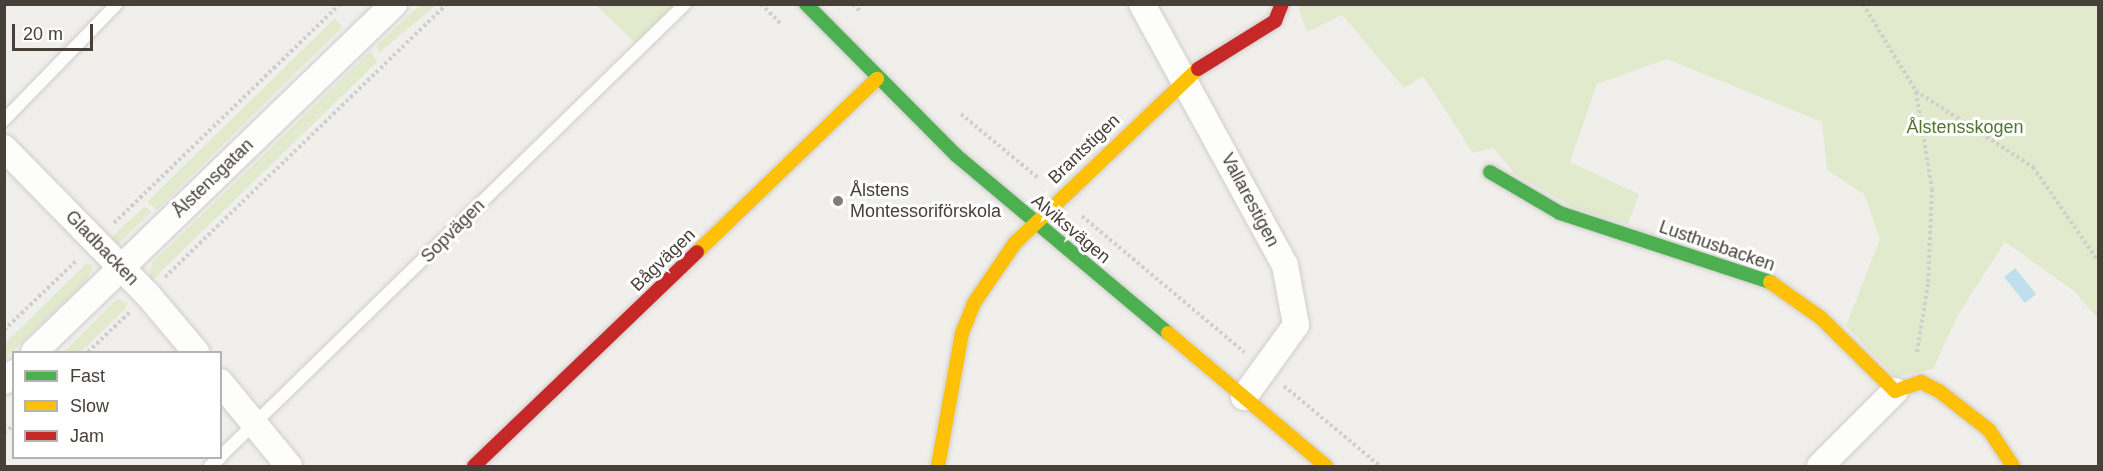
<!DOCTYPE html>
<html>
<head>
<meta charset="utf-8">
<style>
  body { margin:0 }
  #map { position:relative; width:2103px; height:471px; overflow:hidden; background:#f1efec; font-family:Helvetica,sans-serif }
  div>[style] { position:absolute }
  .green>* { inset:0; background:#e2eace }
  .water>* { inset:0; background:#bfdfed }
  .path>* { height:4px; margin-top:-2px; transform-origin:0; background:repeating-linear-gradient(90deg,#d1cfcb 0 3px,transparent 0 6px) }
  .roads { filter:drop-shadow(0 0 2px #cfcdc9) drop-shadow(0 0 2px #cfcdc9) }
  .lane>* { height:12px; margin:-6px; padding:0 6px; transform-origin:6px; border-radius:6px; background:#fdfdfc }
  .street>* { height:26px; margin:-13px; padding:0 13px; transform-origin:13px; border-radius:13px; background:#fdfdfc }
  .fast>* { height:14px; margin:-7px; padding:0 7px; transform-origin:7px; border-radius:7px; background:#4caf50 }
  .slow>* { height:14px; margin:-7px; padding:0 7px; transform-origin:7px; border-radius:7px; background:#ffc107 }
  .jam>* { height:14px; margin:-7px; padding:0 7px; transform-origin:7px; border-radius:7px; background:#c62828 }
  .dots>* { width:16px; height:16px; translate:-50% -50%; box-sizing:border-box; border:3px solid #fff; border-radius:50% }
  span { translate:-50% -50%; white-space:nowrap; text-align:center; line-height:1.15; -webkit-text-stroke:6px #fff; paint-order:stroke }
  .park-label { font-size:18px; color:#51762e }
  .street-label { font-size:18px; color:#474038 }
  .poi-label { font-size:18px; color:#474038 }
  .left { translate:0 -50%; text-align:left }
  .frame { position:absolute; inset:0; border:6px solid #474038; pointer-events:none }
  .legend { position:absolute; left:12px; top:351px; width:210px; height:108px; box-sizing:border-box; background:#fff; border:2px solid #b5b3af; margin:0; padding:8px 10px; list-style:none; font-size:18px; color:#474038 }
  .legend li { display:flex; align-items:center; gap:12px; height:30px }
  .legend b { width:30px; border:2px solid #b5b3af }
  .scale { position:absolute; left:12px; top:24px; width:81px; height:27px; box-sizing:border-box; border:3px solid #474038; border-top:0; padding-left:8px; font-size:18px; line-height:21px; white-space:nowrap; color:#474038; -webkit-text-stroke:4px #fff; paint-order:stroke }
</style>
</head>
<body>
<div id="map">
  <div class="green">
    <div style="clip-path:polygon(420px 5px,436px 5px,379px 53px,377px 45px)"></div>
    <div style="clip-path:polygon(596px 5px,690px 5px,643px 51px)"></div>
    <div style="clip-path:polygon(1297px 5px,2098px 5px,2098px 319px,2074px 291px,2005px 242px,1959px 313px,1933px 369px,1895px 377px,1846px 326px,1880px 239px,1864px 194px,1827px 170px,1822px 122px,1667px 59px,1597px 84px,1570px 162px,1639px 194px,1628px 224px,1575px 208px,1516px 175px,1493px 148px,1473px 153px,1423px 76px,1404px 88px,1342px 15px,1307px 32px)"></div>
    <div style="clip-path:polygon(335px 18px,342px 27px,157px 210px,147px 202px)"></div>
    <div style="clip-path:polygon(371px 51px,377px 62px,147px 285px,152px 263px)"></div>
    <div style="clip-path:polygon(144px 207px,152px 211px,117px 245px,105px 243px)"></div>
    <div style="clip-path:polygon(87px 263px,93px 266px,87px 280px,5px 359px,5px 343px)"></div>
    <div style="clip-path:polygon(117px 299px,128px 303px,123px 311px,81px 352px,64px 352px)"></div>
  </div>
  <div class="water">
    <div style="clip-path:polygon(2015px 268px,2036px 294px,2025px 303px,2004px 277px)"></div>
  </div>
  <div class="path">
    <div style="left:761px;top:4px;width:27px;rotate:45deg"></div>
    <div style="left:853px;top:4px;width:11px;rotate:45deg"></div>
    <div style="left:1863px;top:4px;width:102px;rotate:58.7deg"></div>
    <div style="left:1916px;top:91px;width:140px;rotate:33deg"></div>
    <div style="left:2033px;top:167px;width:114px;rotate:55.3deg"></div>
    <div style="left:1916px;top:92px;width:98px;rotate:80.6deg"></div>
    <div style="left:1932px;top:189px;width:95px;rotate:92.4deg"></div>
    <div style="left:1928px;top:284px;width:69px;rotate:99.2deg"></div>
    <div style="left:961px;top:114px;width:100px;rotate:39.7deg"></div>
    <div style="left:1082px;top:216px;width:212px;rotate:40deg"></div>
    <div style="left:114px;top:223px;width:315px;rotate:-44.1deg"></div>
    <div style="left:165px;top:277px;width:392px;rotate:-44.1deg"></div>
    <div style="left:4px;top:330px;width:101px;rotate:-43.8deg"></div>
    <div style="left:88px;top:352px;width:58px;rotate:-43.6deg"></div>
    <div style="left:1284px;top:386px;width:125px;rotate:39.8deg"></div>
    <div style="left:4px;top:433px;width:13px;rotate:-39deg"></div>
  </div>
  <div class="roads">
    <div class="lane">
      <div style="left:4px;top:120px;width:162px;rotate:-45.8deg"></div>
      <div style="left:220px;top:457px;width:649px;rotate:-44.25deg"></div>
      <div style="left:210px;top:466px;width:13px;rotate:-39deg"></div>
    </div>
    <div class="street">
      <div style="left:1142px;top:4px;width:298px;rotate:61.3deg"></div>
      <div style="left:1285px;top:265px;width:61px;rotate:79.6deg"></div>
      <div style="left:1296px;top:325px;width:89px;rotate:125.8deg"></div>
      <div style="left:4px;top:148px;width:206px;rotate:45.6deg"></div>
      <div style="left:148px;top:295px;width:75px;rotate:49.9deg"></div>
      <div style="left:34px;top:352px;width:501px;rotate:-44.03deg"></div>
      <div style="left:4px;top:381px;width:13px;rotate:-39deg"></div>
      <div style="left:220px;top:382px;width:109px;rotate:50.6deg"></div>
      <div style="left:1820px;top:466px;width:106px;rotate:-45deg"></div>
    </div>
    <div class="fast">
      <div style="left:806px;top:4px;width:214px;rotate:45.2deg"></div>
      <div style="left:957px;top:156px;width:275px;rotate:40deg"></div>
      <div style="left:1490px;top:172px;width:81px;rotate:30.4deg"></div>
      <div style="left:1560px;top:213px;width:221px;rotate:18.2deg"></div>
    </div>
    <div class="slow">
      <div style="left:697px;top:252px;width:250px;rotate:-43.9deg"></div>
      <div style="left:1770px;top:282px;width:62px;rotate:35.2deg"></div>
      <div style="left:1821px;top:318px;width:104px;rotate:44.6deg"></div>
      <div style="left:1895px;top:391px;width:28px;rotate:-19deg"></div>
      <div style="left:1921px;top:382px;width:20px;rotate:27deg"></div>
      <div style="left:1939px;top:391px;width:63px;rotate:38deg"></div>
      <div style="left:1989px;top:430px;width:43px;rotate:56.3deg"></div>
      <div style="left:1168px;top:333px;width:207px;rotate:40.1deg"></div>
      <div style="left:938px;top:466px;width:135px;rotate:-79.8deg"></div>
      <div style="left:962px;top:333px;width:32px;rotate:-68deg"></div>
      <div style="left:974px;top:303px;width:73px;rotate:-55.7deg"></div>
      <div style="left:1015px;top:243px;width:253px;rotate:-43.6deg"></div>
    </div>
    <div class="jam">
      <div style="left:1198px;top:69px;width:91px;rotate:-31.9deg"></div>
      <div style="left:1275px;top:21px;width:18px;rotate:-68deg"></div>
      <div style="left:474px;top:466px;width:309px;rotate:-43.8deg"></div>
    </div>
  </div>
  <div class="dots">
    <div style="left:838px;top:201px;background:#827d77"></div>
  </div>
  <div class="park-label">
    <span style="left:1965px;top:127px">Ålstensskogen</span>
  </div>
  <div class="street-label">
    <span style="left:1084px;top:149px;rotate:-44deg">Brantstigen</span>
    <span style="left:213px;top:178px;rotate:-44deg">Ålstensgatan</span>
    <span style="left:1250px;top:200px;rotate:62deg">Vallarestigen</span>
    <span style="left:1071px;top:229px;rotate:40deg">Alviksvägen</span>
    <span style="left:453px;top:231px;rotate:-45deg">Sopvägen</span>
    <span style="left:1717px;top:246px;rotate:19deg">Lusthusbacken</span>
    <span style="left:102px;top:248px;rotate:46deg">Gladbacken</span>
    <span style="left:663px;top:260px;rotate:-44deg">Bågvägen</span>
  </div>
  <div class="poi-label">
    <span class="left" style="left:850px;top:201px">Ålstens<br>Montessoriförskola</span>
  </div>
  <div class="frame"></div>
  <ul class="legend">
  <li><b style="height:8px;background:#4caf50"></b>Fast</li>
  <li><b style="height:8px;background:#ffc107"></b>Slow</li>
  <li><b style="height:8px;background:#c62828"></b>Jam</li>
  </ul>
  <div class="scale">20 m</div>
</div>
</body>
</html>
